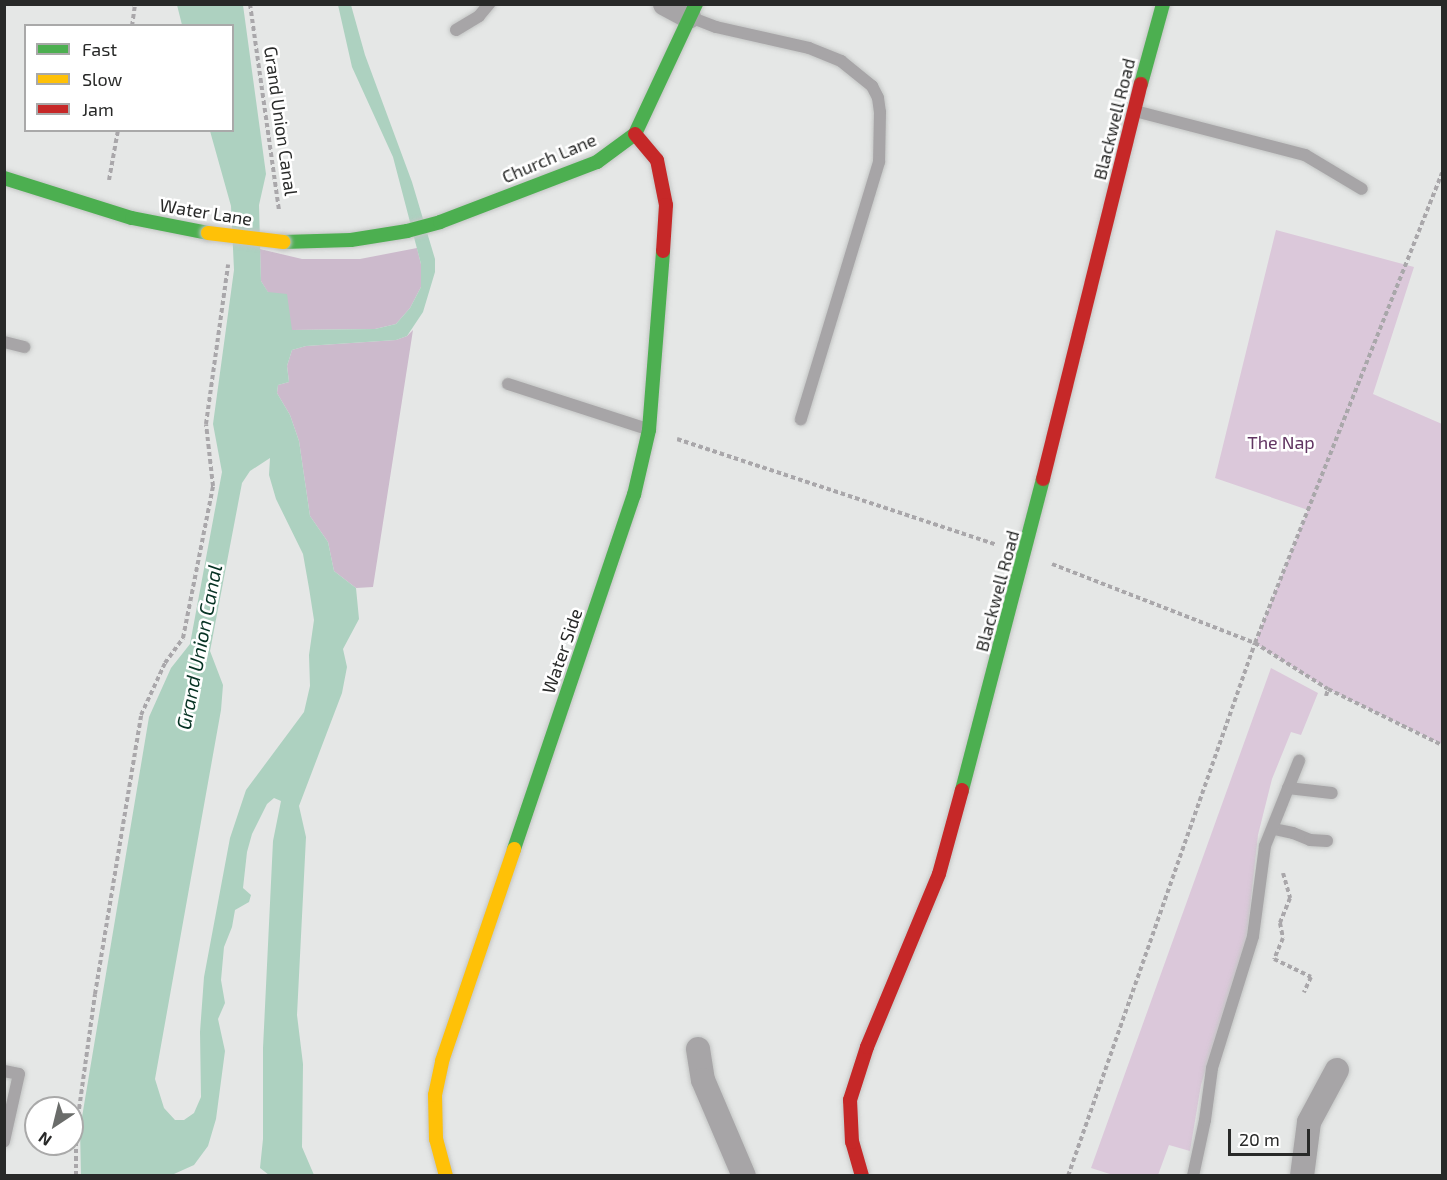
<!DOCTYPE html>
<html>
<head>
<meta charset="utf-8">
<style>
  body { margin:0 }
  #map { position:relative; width:1447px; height:1180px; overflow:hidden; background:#e5e7e6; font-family:"Exo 2",sans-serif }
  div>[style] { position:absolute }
  .green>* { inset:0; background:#dbc8da }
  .forest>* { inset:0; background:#ccbacc }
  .water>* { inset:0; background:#add1c0 }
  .path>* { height:4px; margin-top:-2px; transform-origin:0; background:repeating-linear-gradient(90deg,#a9a7aa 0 4.5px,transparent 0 7.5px) }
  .roads { filter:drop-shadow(0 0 2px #c3c5c4) drop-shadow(0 0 2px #c3c5c4) }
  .lane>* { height:12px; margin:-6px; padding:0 6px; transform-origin:6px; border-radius:6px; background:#a7a5a7 }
  .street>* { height:24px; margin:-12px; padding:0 12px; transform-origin:12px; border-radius:12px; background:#a7a5a7 }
  .fast>* { height:14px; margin:-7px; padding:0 7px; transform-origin:7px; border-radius:7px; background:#4caf50 }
  .slow>* { height:14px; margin:-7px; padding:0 7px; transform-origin:7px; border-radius:7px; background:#ffc107 }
  .jam>* { height:14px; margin:-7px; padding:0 7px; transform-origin:7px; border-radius:7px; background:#c62828 }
  .bridges { filter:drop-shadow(0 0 2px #c3c5c4) drop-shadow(0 0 2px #c3c5c4) }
  .slow-bridge>* { height:14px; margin:-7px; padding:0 7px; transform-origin:7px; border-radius:7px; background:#ffc107 }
  span { translate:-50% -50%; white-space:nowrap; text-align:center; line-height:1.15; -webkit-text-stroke:5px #fff; paint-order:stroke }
  .street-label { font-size:18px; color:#282928 }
  .park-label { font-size:18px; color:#613562 }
  .water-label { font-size:20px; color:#063223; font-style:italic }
  .frame { position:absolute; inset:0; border:6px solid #282928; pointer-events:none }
  .legend { position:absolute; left:24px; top:24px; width:210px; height:108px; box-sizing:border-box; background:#fff; border:2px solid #a9a9a9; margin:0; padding:8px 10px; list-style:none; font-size:18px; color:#282928 }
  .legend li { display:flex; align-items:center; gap:12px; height:30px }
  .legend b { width:30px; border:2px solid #a9a9a9 }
  .north { position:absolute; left:24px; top:1096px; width:60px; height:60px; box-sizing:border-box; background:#fff; border:2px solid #a9a9a9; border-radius:50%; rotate:215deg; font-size:16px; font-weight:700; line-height:24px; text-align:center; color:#282928 }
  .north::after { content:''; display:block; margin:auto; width:21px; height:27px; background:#6a6c6a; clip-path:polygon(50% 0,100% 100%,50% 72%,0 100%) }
  .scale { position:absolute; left:1228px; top:1129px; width:82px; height:27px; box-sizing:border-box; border:3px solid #282928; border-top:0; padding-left:8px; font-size:18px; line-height:21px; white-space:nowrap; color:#282928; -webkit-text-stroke:4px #fff; paint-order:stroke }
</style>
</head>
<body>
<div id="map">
  <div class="green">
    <div style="clip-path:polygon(1276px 230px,1414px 267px,1373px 394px,1442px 424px,1442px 744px,1328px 689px,1255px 643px,1308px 510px,1215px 478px)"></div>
    <div style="clip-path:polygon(1271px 668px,1318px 693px,1301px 735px,1291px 732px,1272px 779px,1258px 835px,1247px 936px,1201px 1085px,1190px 1151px,1169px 1145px,1158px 1175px,1113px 1175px,1091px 1168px)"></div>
  </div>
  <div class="forest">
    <div style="clip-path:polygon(417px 248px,421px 264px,421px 287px,410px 308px,396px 324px,375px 329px,291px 330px,261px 281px,260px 249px,302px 259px,360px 259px)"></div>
    <div style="clip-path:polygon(413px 330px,373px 587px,356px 588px,334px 571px,328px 542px,310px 516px,299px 441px,290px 415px,277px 393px,278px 385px,289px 382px,287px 366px,292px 350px,306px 346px,396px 340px,407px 336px)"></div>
  </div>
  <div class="water">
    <div style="clip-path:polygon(evenodd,177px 5px,243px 5px,266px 174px,259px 205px,261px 281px,268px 292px,287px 294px,292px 330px,375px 329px,396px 324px,410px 308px,421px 287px,421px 264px,393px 157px,352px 67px,338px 5px,351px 5px,365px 55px,412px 182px,435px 259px,435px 272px,423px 312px,407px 336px,396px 340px,306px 346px,292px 350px,287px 366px,289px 382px,278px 385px,277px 393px,290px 415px,299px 441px,310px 516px,328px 542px,334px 571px,356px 588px,359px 619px,343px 649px,347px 667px,342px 693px,299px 806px,306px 837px,297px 1015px,303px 1064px,302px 1147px,314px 1175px,269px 1175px,260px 1168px,263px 1139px,263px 1048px,273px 841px,281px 801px,274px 798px,267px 804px,252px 834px,247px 852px,243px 888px,251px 895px,249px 902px,235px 910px,232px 927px,224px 947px,221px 980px,225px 1003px,218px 1019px,225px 1051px,216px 1119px,208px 1146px,194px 1165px,174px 1174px,81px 1176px,80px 1129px,149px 717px,171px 668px,190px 644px,222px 472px,213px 424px,234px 270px,231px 206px,210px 131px,232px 130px,232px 26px,182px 25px,177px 5px,270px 458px,269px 475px,276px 499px,303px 554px,309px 588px,314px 620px,309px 655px,310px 686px,304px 712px,246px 790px,230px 838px,204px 977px,200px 1032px,201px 1097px,194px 1113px,184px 1120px,175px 1120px,164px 1108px,155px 1079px,221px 710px,223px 685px,210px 651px,242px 483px,250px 471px,270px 458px)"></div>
  </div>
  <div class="path">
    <div style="left:250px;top:4px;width:209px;rotate:82deg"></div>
    <div style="left:132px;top:26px;width:22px;rotate:-82deg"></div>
    <div style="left:109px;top:180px;width:51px;rotate:-79.8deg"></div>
    <div style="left:677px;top:439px;width:337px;rotate:18.3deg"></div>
    <div style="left:1052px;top:564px;width:218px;rotate:21.3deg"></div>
    <div style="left:1255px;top:643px;width:86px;rotate:32.2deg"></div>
    <div style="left:1328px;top:689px;width:127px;rotate:26.2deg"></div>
    <div style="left:1326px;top:696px;width:7px;rotate:-74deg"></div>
    <div style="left:1283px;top:873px;width:26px;rotate:74deg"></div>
    <div style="left:1290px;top:898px;width:27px;rotate:112deg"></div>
    <div style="left:1280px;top:923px;width:15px;rotate:79deg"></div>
    <div style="left:1283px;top:938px;width:23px;rotate:113deg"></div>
    <div style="left:1274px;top:959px;width:41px;rotate:25.9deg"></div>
    <div style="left:1311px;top:977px;width:17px;rotate:115deg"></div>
    <div style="left:76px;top:1176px;width:45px;rotate:-90deg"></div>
    <div style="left:76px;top:1131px;width:138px;rotate:-82.1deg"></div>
    <div style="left:95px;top:994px;width:283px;rotate:-80.6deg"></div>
    <div style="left:141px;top:715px;width:57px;rotate:-65.2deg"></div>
    <div style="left:165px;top:663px;width:31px;rotate:-54deg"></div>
    <div style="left:183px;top:638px;width:155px;rotate:-78.8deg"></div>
    <div style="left:213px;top:486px;width:62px;rotate:-96.4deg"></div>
    <div style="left:206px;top:424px;width:161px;rotate:-82.1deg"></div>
    <div style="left:1068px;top:1176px;width:565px;rotate:-70.67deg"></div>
    <div style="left:1255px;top:643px;width:506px;rotate:-68.3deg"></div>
  </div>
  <div class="roads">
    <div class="lane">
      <div style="left:690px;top:17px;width:28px;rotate:21deg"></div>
      <div style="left:716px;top:27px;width:95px;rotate:12.7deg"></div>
      <div style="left:809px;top:48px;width:35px;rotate:22deg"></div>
      <div style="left:841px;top:61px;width:40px;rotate:39deg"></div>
      <div style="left:872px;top:86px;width:13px;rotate:63deg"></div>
      <div style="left:878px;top:98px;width:14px;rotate:82deg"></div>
      <div style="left:880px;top:112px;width:50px;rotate:91.1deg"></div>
      <div style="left:879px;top:162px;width:269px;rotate:106.9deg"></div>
      <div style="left:456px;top:30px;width:27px;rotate:-31deg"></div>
      <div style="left:479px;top:16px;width:16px;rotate:-50deg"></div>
      <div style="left:1135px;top:111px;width:176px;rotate:14.5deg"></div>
      <div style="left:1305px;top:155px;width:66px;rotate:30.8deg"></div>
      <div style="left:4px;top:342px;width:21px;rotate:14deg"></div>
      <div style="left:508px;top:384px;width:146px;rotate:17.9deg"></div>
      <div style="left:1288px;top:788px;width:44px;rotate:6.5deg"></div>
      <div style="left:1274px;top:829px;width:19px;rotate:12deg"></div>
      <div style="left:1293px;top:833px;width:18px;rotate:22deg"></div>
      <div style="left:1310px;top:840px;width:17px;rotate:3deg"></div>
      <div style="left:4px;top:1071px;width:15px;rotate:11deg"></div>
      <div style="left:19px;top:1074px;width:69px;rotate:102.6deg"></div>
      <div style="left:1193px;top:1176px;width:57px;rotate:-77.9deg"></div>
      <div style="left:1205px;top:1120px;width:52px;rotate:-82.3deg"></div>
      <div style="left:1212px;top:1068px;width:138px;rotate:-72.7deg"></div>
      <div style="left:1253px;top:936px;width:91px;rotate:-82.4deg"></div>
      <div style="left:1265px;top:846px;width:92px;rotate:-68.2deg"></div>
    </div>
    <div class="street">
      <div style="left:665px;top:4px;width:27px;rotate:28deg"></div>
      <div style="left:698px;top:1049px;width:31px;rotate:81deg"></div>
      <div style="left:703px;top:1080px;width:104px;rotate:66.9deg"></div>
      <div style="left:1302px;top:1176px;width:54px;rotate:-82.6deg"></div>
      <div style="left:1309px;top:1122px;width:59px;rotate:-61.7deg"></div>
    </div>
    <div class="fast">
      <div style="left:1141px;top:84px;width:83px;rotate:-74.6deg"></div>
      <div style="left:4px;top:178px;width:134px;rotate:17.4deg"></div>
      <div style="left:132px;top:218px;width:77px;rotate:11.2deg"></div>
      <div style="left:283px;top:242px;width:68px;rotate:-1.7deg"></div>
      <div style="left:351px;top:240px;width:57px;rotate:-9.1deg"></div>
      <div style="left:407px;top:231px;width:34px;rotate:-15deg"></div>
      <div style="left:440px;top:222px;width:168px;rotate:-20.9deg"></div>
      <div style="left:597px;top:162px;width:47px;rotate:-36.4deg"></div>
      <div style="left:635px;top:134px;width:144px;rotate:-64.9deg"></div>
      <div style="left:962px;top:790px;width:321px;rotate:-75.4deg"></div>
      <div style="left:514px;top:849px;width:374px;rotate:-71.3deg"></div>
      <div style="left:634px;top:495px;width:67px;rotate:-77deg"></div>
      <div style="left:649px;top:430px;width:180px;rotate:-85.5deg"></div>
    </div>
    <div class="slow">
      <div style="left:446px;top:1176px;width:38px;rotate:-105deg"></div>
      <div style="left:436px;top:1139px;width:44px;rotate:-91.3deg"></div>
      <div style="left:435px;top:1095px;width:35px;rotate:-78deg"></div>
      <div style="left:442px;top:1061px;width:224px;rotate:-71.2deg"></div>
    </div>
    <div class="jam">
      <div style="left:635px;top:134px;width:34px;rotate:50deg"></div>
      <div style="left:657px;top:160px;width:46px;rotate:78.7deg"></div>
      <div style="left:666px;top:205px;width:46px;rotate:93.7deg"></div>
      <div style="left:1043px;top:479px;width:407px;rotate:-76.1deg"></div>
      <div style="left:862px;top:1176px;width:35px;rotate:-106deg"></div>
      <div style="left:852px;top:1142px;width:42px;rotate:-92.7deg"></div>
      <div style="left:850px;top:1100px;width:56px;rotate:-72.2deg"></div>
      <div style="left:867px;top:1047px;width:187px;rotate:-67.4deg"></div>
      <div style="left:939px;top:874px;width:87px;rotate:-74.7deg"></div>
    </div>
  </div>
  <div class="bridges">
    <div class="slow-bridge">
      <div style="left:208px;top:233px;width:76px;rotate:6.8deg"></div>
    </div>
  </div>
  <div class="street-label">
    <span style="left:1114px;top:119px;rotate:-76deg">Blackwell Road</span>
    <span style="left:281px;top:121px;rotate:82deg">Grand Union Canal</span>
    <span style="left:549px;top:158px;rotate:-23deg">Church Lane</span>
    <span style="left:206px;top:212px;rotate:9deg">Water Lane</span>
    <span style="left:997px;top:591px;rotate:-75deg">Blackwell Road</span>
    <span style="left:562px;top:651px;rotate:-71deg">Water Side</span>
  </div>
  <div class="park-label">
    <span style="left:1281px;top:442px">The Nap</span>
  </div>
  <div class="water-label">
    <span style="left:199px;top:647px;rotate:-79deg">Grand Union Canal</span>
  </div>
  <div class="frame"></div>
  <ul class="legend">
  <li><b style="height:8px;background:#4caf50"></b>Fast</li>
  <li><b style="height:8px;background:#ffc107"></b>Slow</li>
  <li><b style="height:8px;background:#c62828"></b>Jam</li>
  </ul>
  <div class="north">N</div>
  <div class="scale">20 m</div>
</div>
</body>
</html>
